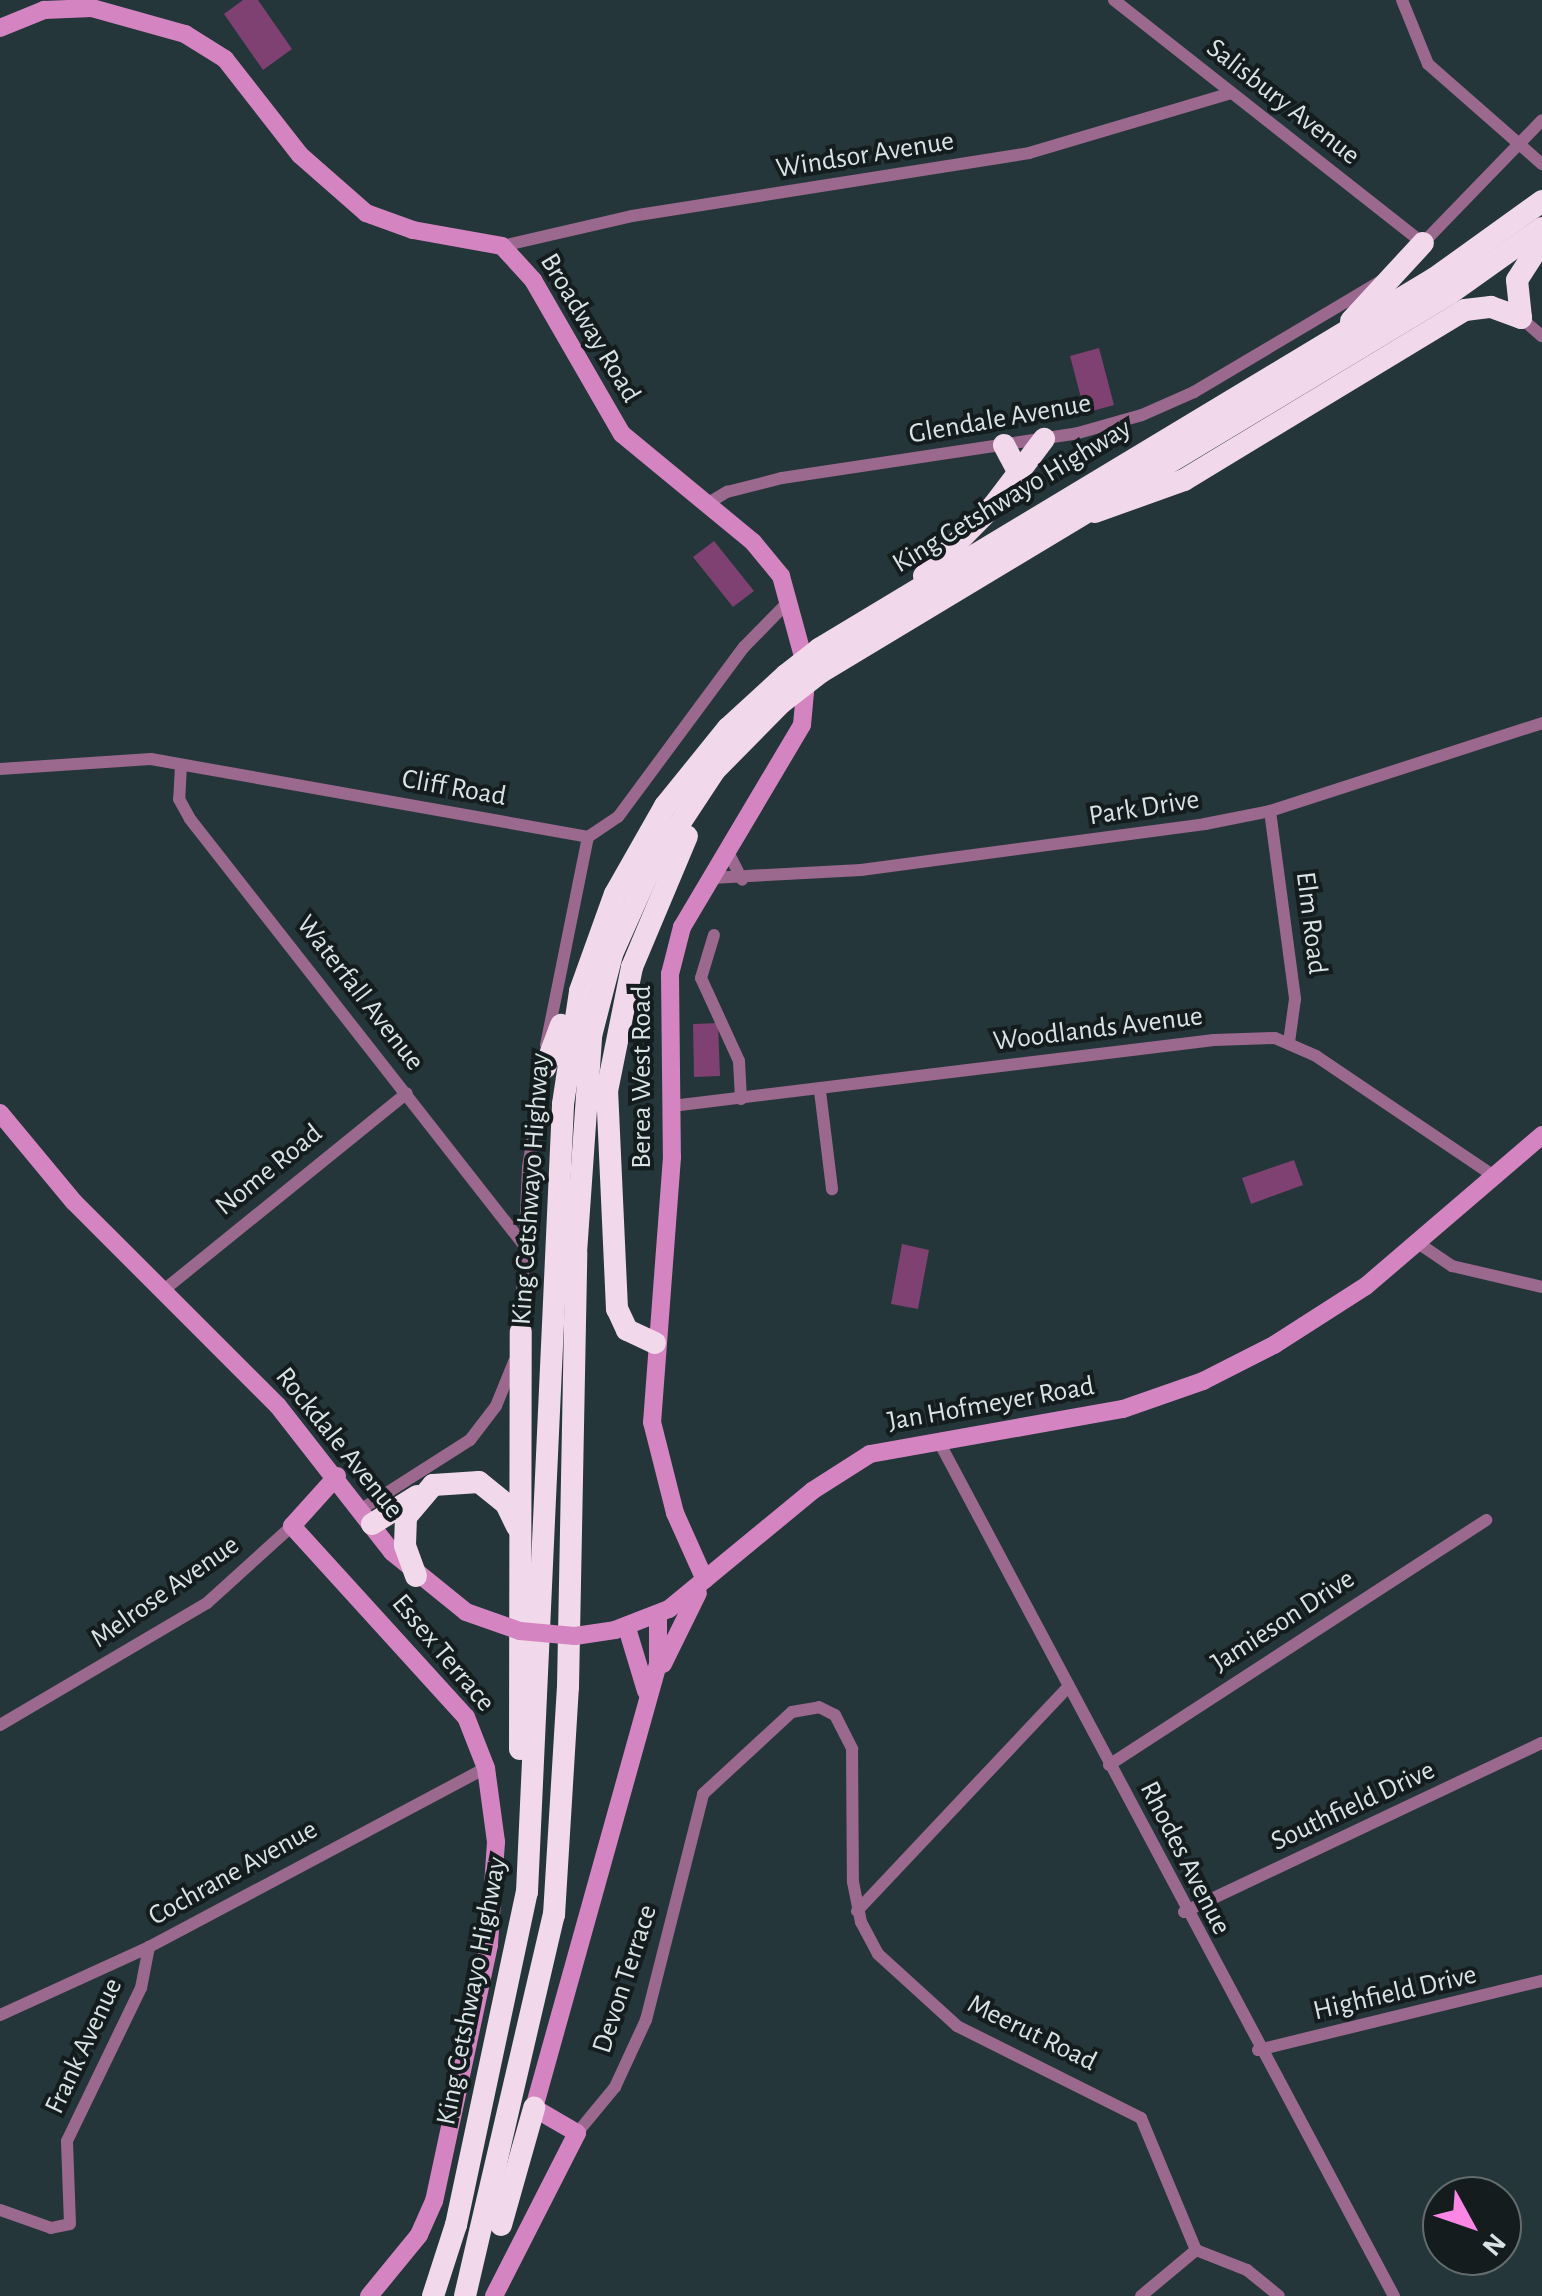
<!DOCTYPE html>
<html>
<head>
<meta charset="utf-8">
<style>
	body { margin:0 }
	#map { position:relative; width:1542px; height:2296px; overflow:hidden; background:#243639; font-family:"Alegreya Sans",sans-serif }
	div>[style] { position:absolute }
	.green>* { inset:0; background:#7e4171 }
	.street>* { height:12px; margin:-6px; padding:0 6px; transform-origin:6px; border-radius:6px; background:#9b688e }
	.secondary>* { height:18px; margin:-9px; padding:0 9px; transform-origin:9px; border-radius:9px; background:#d584c2 }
	.highway>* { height:22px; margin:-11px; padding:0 11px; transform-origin:11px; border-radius:11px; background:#f1d8ea }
	.secondary-bridge>* { height:18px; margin:-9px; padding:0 9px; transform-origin:9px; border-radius:9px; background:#d584c2 }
	.highway-bridge>* { height:22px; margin:-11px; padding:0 11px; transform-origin:11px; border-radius:11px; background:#f1d8ea }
	span { translate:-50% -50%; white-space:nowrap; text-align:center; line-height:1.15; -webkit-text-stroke:8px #141c1d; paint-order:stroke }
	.street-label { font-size:28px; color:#d9e3e5 }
	.north { position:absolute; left:1422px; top:2176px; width:100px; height:100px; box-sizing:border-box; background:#141c1d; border:2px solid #636c6d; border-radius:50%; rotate:130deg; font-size:28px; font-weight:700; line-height:40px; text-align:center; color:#d9e3e5 }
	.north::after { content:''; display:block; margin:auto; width:35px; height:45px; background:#fc86e3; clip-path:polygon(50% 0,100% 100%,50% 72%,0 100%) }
</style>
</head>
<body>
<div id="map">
	<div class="green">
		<div style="clip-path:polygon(243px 0,258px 0,292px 49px,263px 70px,224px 14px)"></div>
		<div style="clip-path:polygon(1099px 348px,1114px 405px,1085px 413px,1070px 356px)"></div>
		<div style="clip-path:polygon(714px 541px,754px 591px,733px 607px,693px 557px)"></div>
		<div style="clip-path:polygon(718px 1023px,720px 1076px,694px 1077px,693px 1024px)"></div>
		<div style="clip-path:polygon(1294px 1160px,1303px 1185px,1251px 1204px,1242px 1178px)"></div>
		<div style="clip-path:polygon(902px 1244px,929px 1250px,918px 1309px,891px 1304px)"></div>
	</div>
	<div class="street">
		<div style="left:1114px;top:0;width:393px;rotate:38.2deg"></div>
		<div style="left:1423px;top:243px;width:171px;rotate:-45.9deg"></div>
		<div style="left:1402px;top:0;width:69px;rotate:67.9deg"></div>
		<div style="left:1428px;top:64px;width:152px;rotate:41.3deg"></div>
		<div style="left:502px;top:246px;width:133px;rotate:-13deg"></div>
		<div style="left:632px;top:216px;width:402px;rotate:-9deg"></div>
		<div style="left:1029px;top:153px;width:211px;rotate:-16.5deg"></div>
		<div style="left:1521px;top:318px;width:28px;rotate:41deg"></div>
		<div style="left:705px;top:505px;width:26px;rotate:-31deg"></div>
		<div style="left:727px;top:492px;width:57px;rotate:-14.3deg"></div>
		<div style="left:782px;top:478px;width:299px;rotate:-8.6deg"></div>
		<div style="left:1078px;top:433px;width:66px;rotate:-15.7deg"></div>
		<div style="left:1142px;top:415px;width:57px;rotate:-23.9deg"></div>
		<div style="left:1194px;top:392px;width:221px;rotate:-30.7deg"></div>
		<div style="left:181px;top:765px;width:34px;rotate:93deg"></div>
		<div style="left:179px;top:799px;width:23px;rotate:61deg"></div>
		<div style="left:190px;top:819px;width:540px;rotate:51.92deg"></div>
		<div style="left:0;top:769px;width:151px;rotate:-3.8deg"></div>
		<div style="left:151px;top:759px;width:444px;rotate:10.1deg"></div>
		<div style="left:588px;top:837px;width:36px;rotate:-34deg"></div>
		<div style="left:618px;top:817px;width:212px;rotate:-53.5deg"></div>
		<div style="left:744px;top:647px;width:66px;rotate:-45.6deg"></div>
		<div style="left:1270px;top:811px;width:190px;rotate:82.4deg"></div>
		<div style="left:1295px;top:999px;width:43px;rotate:97.9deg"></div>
		<div style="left:728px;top:852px;width:31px;rotate:63deg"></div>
		<div style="left:711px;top:878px;width:150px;rotate:-3.1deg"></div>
		<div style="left:861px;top:870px;width:347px;rotate:-7.6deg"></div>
		<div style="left:1205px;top:824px;width:66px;rotate:-11.3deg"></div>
		<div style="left:1270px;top:811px;width:286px;rotate:-17.9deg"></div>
		<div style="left:714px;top:935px;width:45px;rotate:106.8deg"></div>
		<div style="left:701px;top:978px;width:91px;rotate:65.4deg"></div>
		<div style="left:739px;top:1061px;width:38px;rotate:87deg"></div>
		<div style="left:546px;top:1045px;width:212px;rotate:-78.6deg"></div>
		<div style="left:820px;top:1091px;width:99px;rotate:83deg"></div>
		<div style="left:672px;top:1106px;width:546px;rotate:-6.94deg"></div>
		<div style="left:1214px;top:1040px;width:61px;rotate:-1.9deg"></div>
		<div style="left:1275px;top:1038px;width:45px;rotate:23.7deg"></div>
		<div style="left:1316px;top:1056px;width:211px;rotate:34deg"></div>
		<div style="left:1415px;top:1241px;width:45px;rotate:34deg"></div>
		<div style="left:1452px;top:1266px;width:92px;rotate:13.1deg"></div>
		<div style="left:165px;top:1289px;width:311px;rotate:-39deg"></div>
		<div style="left:520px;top:1338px;width:171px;rotate:-87.3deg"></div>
		<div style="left:528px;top:1167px;width:103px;rotate:-80.5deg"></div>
		<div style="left:938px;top:1440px;width:970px;rotate:61.96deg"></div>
		<div style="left:360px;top:1510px;width:130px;rotate:-32.5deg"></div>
		<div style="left:470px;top:1440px;width:43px;rotate:-52.6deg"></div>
		<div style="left:496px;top:1406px;width:48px;rotate:-67.8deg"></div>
		<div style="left:0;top:1725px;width:240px;rotate:-30.5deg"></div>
		<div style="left:207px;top:1603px;width:115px;rotate:-42.2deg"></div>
		<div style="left:1109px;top:1765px;width:450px;rotate:-33deg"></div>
		<div style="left:857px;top:1911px;width:306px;rotate:-46.7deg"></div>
		<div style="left:1184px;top:1912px;width:396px;rotate:-25.3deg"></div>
		<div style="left:0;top:2015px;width:164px;rotate:-24.5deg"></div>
		<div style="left:149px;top:1947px;width:382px;rotate:-28deg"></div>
		<div style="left:1258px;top:2050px;width:292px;rotate:-13.7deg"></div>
		<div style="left:577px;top:2133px;width:60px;rotate:-50.4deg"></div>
		<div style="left:615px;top:2087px;width:74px;rotate:-65.2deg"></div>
		<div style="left:646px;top:2020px;width:233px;rotate:-75.8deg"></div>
		<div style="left:703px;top:1794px;width:121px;rotate:-42.7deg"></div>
		<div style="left:792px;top:1712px;width:27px;rotate:-10deg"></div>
		<div style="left:819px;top:1707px;width:18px;rotate:27deg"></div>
		<div style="left:835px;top:1715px;width:38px;rotate:63deg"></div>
		<div style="left:852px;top:1749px;width:133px;rotate:89.6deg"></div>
		<div style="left:853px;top:1882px;width:41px;rotate:78.7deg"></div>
		<div style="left:861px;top:1922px;width:36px;rotate:62deg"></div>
		<div style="left:878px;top:1954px;width:107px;rotate:42.3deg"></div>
		<div style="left:957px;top:2026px;width:206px;rotate:26.6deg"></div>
		<div style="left:1141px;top:2118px;width:143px;rotate:67.4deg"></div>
		<div style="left:0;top:2210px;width:54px;rotate:19.4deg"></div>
		<div style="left:51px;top:2228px;width:19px;rotate:-12deg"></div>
		<div style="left:70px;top:2224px;width:83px;rotate:-92.1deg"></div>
		<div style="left:67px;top:2141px;width:170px;rotate:-64.2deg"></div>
		<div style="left:141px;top:1988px;width:42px;rotate:-79deg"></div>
		<div style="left:1196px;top:2250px;width:55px;rotate:21.4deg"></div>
		<div style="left:1247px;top:2270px;width:41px;rotate:39.1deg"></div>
		<div style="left:1141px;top:2296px;width:72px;rotate:-39.9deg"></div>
	</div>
	<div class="secondary">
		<div style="left:0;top:28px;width:48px;rotate:-22.2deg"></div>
		<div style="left:44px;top:10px;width:48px;rotate:-2.4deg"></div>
		<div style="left:92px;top:8px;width:97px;rotate:15.6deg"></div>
		<div style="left:185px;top:34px;width:47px;rotate:32deg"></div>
		<div style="left:225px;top:59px;width:122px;rotate:52deg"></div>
		<div style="left:300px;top:155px;width:88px;rotate:41.3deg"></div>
		<div style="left:366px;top:213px;width:50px;rotate:19.9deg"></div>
		<div style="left:413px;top:230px;width:90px;rotate:10.2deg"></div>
		<div style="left:502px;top:246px;width:46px;rotate:47.6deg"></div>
		<div style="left:533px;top:280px;width:178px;rotate:60deg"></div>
		<div style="left:622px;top:434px;width:170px;rotate:39.5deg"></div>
		<div style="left:753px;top:542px;width:44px;rotate:50.5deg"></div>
		<div style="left:781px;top:576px;width:98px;rotate:74.7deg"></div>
		<div style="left:807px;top:671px;width:54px;rotate:95.3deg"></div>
		<div style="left:802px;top:725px;width:235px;rotate:120.7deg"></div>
		<div style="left:682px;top:927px;width:49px;rotate:104.3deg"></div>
		<div style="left:670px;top:974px;width:183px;rotate:89.4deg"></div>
		<div style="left:672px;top:1157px;width:266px;rotate:94.3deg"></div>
		<div style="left:652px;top:1422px;width:94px;rotate:75.8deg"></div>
		<div style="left:675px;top:1513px;width:73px;rotate:65.9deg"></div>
		<div style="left:0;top:1113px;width:116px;rotate:50.3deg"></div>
		<div style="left:74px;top:1202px;width:288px;rotate:45deg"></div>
		<div style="left:278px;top:1406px;width:185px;rotate:52deg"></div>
		<div style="left:392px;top:1552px;width:95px;rotate:39deg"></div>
		<div style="left:337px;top:1476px;width:67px;rotate:132deg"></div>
		<div style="left:292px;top:1526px;width:258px;rotate:47.7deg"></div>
		<div style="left:466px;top:1717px;width:55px;rotate:68.6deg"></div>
		<div style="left:486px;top:1768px;width:75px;rotate:82.3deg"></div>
		<div style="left:496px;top:1842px;width:103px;rotate:93.9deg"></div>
		<div style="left:489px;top:1945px;width:262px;rotate:102.1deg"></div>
		<div style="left:434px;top:2201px;width:37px;rotate:114deg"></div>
		<div style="left:419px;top:2235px;width:79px;rotate:129.3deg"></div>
		<div style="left:627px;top:1628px;width:66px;rotate:73.2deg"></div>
		<div style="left:615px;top:1630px;width:58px;rotate:-21.3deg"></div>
		<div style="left:669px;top:1609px;width:185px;rotate:-39.5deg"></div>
		<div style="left:812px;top:1491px;width:69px;rotate:-32.5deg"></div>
		<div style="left:870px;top:1454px;width:257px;rotate:-10.1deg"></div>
		<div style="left:1123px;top:1409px;width:85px;rotate:-19.3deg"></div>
		<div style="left:1203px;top:1381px;width:80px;rotate:-26.9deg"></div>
		<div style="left:1274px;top:1345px;width:109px;rotate:-32.7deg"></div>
		<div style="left:1366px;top:1286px;width:232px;rotate:-40.6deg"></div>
		<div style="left:663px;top:1664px;width:79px;rotate:-63.8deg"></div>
		<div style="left:494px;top:2296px;width:183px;rotate:-63deg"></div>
		<div style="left:577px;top:2133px;width:50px;rotate:-149.8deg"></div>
		<div style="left:534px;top:2108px;width:461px;rotate:-74.4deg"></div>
		<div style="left:658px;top:1664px;width:48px;rotate:-90deg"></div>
	</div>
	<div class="highway">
		<div style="left:1521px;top:318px;width:38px;rotate:-96deg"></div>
		<div style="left:1517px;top:280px;width:46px;rotate:-57.3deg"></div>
		<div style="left:1351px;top:321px;width:106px;rotate:-47.3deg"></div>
		<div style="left:1004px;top:445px;width:32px;rotate:62deg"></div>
		<div style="left:1095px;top:512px;width:95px;rotate:-19.8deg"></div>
		<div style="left:1184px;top:480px;width:328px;rotate:-31.2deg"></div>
		<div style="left:1465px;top:310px;width:26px;rotate:-7deg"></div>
		<div style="left:1491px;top:307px;width:32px;rotate:20deg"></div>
		<div style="left:924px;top:576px;width:100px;rotate:-45.4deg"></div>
		<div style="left:994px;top:505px;width:83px;rotate:-52.9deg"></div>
		<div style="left:819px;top:649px;width:719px;rotate:-31.06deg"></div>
		<div style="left:1435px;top:278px;width:132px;rotate:-35.7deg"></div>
		<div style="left:821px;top:672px;width:733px;rotate:-31.04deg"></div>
		<div style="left:1449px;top:294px;width:114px;rotate:-35.4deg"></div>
		<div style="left:545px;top:1068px;width:46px;rotate:-69.6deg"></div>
		<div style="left:655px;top:1343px;width:31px;rotate:-155deg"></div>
		<div style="left:627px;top:1330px;width:23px;rotate:-115deg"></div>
		<div style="left:617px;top:1309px;width:218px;rotate:-92.6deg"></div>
		<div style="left:607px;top:1091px;width:126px;rotate:-78.6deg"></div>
		<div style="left:632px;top:967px;width:142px;rotate:-67.2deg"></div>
		<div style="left:372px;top:1524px;width:53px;rotate:-31.9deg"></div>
		<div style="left:416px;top:1576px;width:33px;rotate:-110deg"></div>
		<div style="left:405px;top:1545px;width:28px;rotate:-88deg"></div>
		<div style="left:406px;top:1517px;width:42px;rotate:-49.8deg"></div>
		<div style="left:433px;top:1485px;width:46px;rotate:-3.7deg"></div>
		<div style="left:479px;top:1482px;width:35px;rotate:39deg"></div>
		<div style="left:506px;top:1504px;width:25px;rotate:64deg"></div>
		<div style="left:520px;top:1749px;width:417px;rotate:-89.9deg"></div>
		<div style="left:501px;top:2225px;width:122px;rotate:-74.2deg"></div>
		<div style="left:433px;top:2296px;width:75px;rotate:-72.1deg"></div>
		<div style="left:456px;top:2225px;width:340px;rotate:-78deg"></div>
		<div style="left:527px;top:1892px;width:789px;rotate:-87.38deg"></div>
		<div style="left:563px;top:1104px;width:114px;rotate:-81.4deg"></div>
		<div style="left:580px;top:991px;width:103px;rotate:-70.2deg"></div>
		<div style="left:615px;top:894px;width:101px;rotate:-60.4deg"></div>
		<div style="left:665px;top:806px;width:100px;rotate:-51.1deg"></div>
		<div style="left:728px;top:728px;width:79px;rotate:-42.4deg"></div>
		<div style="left:465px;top:2296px;width:391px;rotate:-76.9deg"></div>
		<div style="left:554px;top:1915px;width:228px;rotate:-86.5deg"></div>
		<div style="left:568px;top:1687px;width:434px;rotate:-88.9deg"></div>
		<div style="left:576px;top:1253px;width:218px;rotate:-86deg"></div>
		<div style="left:591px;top:1036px;width:85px;rotate:-75.6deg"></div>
		<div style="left:612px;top:954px;width:95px;rotate:-65.9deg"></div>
		<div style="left:651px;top:867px;width:116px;rotate:-56.6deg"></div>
		<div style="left:715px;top:770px;width:94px;rotate:-45.4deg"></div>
	</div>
	<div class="secondary-bridge">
		<div style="left:466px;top:1612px;width:57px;rotate:19.4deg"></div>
		<div style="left:520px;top:1631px;width:55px;rotate:5.2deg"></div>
		<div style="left:575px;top:1636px;width:40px;rotate:-8.5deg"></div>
	</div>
	<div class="highway-bridge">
		<div style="left:786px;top:675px;width:42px;rotate:-38.2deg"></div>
		<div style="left:781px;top:703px;width:51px;rotate:-37.8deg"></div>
	</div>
	<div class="street-label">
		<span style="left:1283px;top:102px;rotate:38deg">Salisbury Avenue</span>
		<span style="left:865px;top:155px;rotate:-9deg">Windsor Avenue</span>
		<span style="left:590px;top:328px;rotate:59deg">Broadway Road</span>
		<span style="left:1000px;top:419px;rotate:-10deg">Glendale Avenue</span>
		<span style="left:1012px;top:496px;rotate:-31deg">King Cetshwayo Highway</span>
		<span style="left:454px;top:788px;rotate:10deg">Cliff Road</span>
		<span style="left:1144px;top:808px;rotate:-9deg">Park Drive</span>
		<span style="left:1311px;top:923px;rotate:83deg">Elm Road</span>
		<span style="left:360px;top:993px;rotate:52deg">Waterfall Avenue</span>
		<span style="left:1098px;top:1029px;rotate:-7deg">Woodlands Avenue</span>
		<span style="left:642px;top:1077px;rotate:-90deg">Berea West Road</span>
		<span style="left:269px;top:1170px;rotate:-39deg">Nome Road</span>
		<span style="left:531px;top:1189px;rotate:-86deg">King Cetshwayo Highway</span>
		<span style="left:991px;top:1404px;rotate:-10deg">Jan Hofmeyer Road</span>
		<span style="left:339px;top:1443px;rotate:51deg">Rockdale Avenue</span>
		<span style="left:165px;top:1592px;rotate:-35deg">Melrose Avenue</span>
		<span style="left:1283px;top:1621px;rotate:-33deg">Jamieson Drive</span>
		<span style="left:443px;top:1653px;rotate:50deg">Essex Terrace</span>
		<span style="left:1353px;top:1806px;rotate:-25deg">Southfield Drive</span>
		<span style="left:1185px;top:1858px;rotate:63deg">Rhodes Avenue</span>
		<span style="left:233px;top:1873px;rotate:-29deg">Cochrane Avenue</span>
		<span style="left:625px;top:1979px;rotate:-72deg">Devon Terrace</span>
		<span style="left:472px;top:1991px;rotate:-79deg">King Cetshwayo Highway</span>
		<span style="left:1395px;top:1993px;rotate:-13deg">Highfield Drive</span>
		<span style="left:1032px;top:2033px;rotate:26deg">Meerut Road</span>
		<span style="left:84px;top:2046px;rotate:-65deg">Frank Avenue</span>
	</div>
	<div class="north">N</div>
</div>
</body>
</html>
